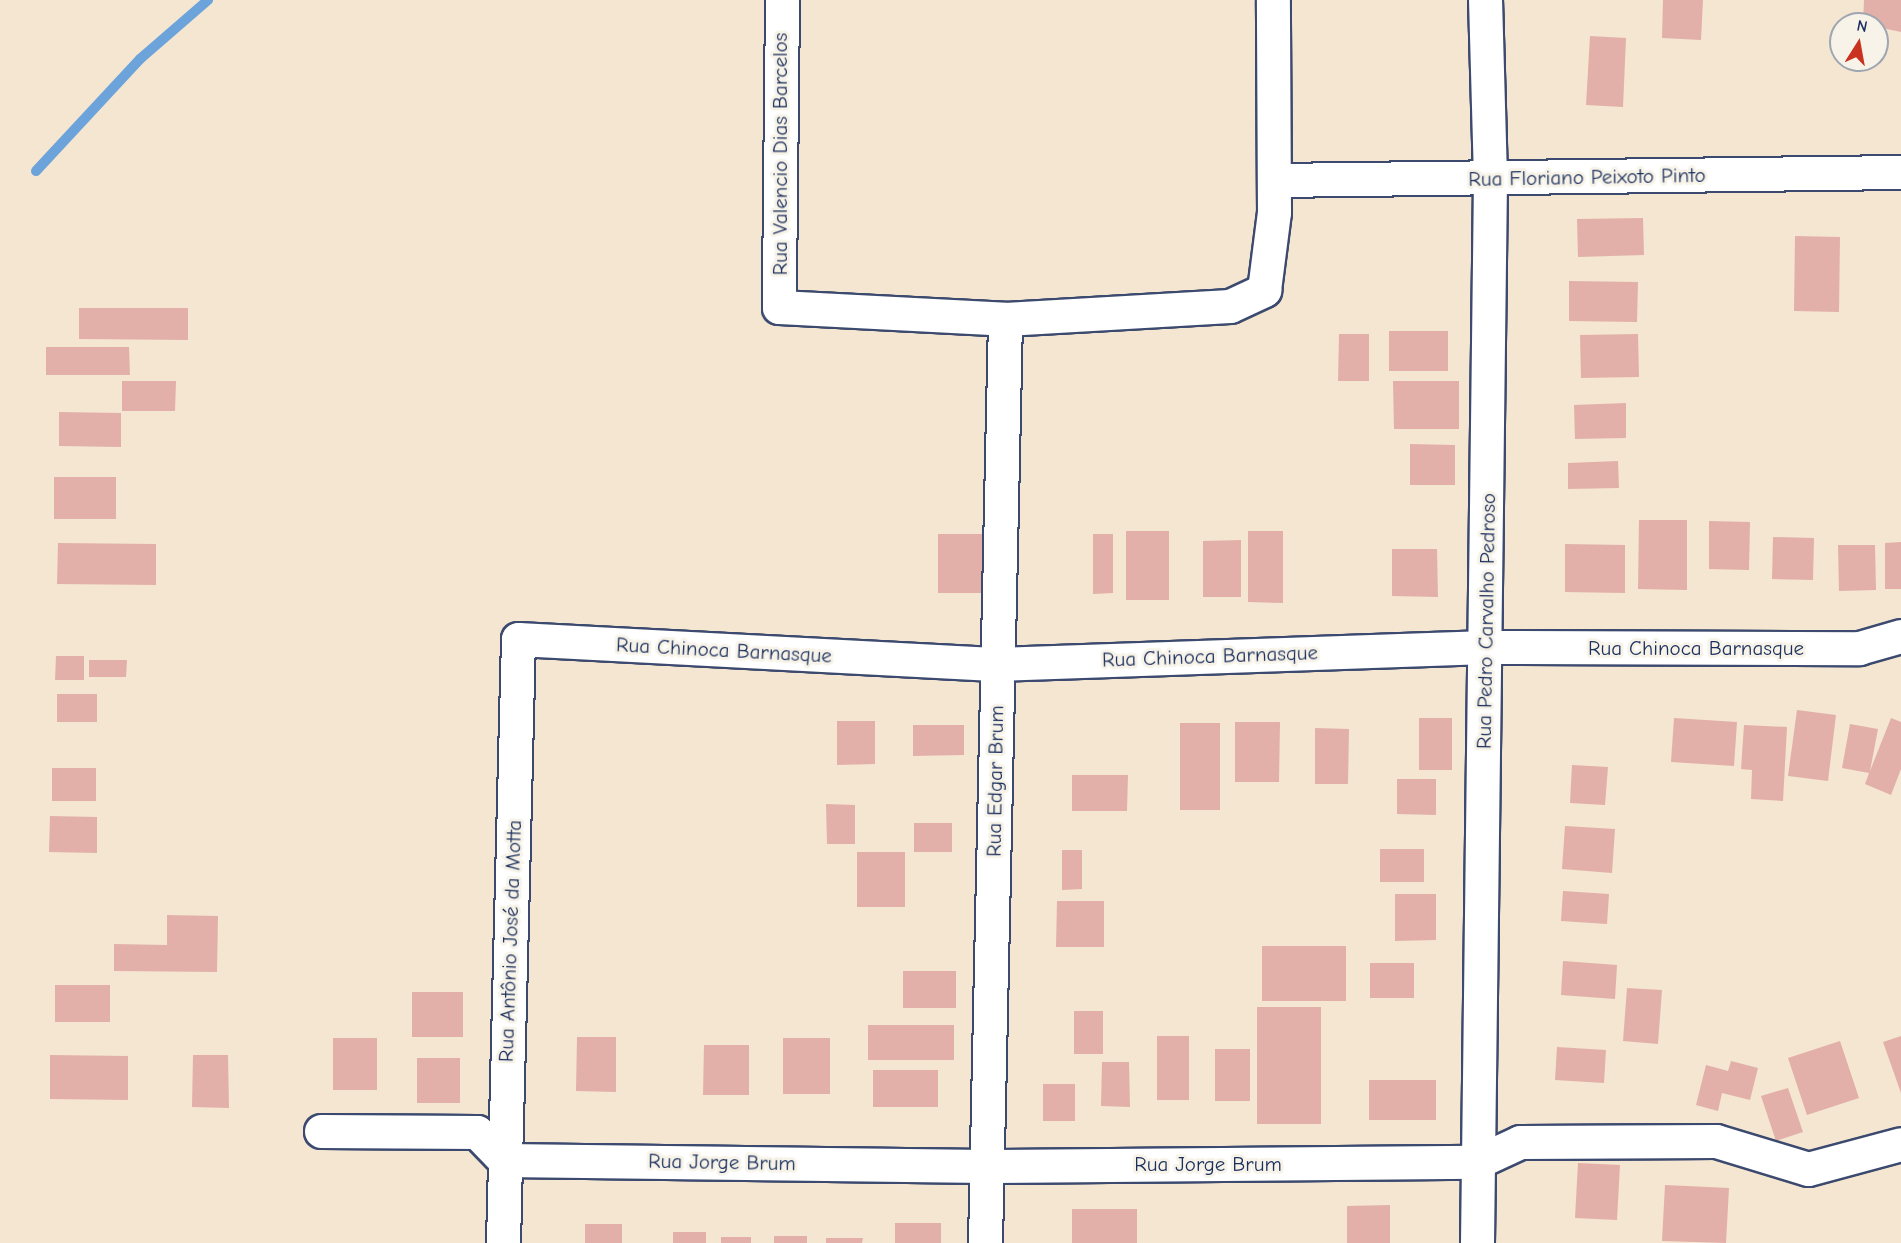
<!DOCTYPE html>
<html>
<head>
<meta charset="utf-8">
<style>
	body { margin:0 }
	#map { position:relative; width:1901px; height:1243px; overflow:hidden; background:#f4e6d0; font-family:"Comic Neue",sans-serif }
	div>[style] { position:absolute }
	.stream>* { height:10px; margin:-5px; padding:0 5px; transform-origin:5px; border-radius:5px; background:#6ca3da }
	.building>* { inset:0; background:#e2b0a8 }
	.roads { filter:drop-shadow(2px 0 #3c4a6f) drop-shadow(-2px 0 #3c4a6f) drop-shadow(0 2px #3c4a6f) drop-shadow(0 -2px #3c4a6f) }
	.minor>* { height:33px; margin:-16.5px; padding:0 16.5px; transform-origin:16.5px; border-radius:16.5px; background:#fff }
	span { translate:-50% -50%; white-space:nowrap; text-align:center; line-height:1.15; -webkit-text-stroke:6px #f7f3e8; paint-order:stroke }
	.street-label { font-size:21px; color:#1b2f5e }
	.north { position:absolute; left:1829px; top:12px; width:60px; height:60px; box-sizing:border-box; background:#f7f3e8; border:2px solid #9fa5b1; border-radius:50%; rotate:11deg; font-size:16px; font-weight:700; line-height:24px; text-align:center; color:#1b2f5e }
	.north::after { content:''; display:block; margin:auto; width:21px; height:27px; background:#c8321e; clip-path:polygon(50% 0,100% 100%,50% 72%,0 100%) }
</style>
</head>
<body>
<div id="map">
	<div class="stream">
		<div style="left:36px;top:171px;width:153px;rotate:-47.1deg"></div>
		<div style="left:140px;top:59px;width:90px;rotate:-40.9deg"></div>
	</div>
	<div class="building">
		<div style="clip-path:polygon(1663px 0,1703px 0,1701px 40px,1662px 38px)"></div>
		<div style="clip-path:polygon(1864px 0,1901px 0,1901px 32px,1863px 24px)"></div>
		<div style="clip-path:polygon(1590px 36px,1626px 38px,1623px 107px,1586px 105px)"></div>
		<div style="clip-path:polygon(1643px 218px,1644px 255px,1578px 257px,1577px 219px)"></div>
		<div style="clip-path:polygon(1795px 236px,1840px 237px,1839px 312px,1794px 311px)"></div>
		<div style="clip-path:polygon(1569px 281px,1638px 282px,1637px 322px,1569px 321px)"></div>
		<div style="clip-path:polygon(79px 308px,188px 308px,188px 340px,79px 339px)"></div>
		<div style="clip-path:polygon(1389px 331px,1448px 331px,1448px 371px,1389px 371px)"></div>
		<div style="clip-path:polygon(1339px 334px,1369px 334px,1369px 381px,1338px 381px)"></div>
		<div style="clip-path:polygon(1638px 334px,1639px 377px,1581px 378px,1580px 335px)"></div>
		<div style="clip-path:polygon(46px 347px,129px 347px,130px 375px,46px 375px)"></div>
		<div style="clip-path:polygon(122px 381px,176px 381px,175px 411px,122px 411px)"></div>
		<div style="clip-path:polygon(1393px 381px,1459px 381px,1459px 429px,1394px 429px)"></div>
		<div style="clip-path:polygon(1626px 403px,1626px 438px,1575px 439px,1574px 405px)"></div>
		<div style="clip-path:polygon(59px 412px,121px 413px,121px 447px,59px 446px)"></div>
		<div style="clip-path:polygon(1410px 444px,1455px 445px,1455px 485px,1410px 485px)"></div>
		<div style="clip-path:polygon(1618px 461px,1619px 488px,1568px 489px,1568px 463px)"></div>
		<div style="clip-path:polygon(54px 477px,116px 477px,116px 519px,54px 519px)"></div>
		<div style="clip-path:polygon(1639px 520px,1687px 520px,1687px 590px,1638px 589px)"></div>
		<div style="clip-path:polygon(1709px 521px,1750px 522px,1749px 570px,1709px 569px)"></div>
		<div style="clip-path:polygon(1126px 531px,1169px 531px,1169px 600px,1126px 600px)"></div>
		<div style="clip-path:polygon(1248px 531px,1283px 531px,1283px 603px,1248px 602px)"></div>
		<div style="clip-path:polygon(938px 534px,982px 534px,982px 593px,938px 593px)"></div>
		<div style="clip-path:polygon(1093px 534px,1113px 534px,1113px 593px,1093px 594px)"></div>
		<div style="clip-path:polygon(1773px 537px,1814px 538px,1813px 580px,1772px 579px)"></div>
		<div style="clip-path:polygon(1241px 540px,1241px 597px,1203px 597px,1203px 541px)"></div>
		<div style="clip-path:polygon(1901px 542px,1901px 589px,1885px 589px,1885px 543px)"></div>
		<div style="clip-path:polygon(58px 543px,156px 544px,156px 585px,57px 584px)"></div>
		<div style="clip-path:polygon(1565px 544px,1625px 545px,1625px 593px,1565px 592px)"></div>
		<div style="clip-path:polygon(1838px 545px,1875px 545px,1876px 590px,1839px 591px)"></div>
		<div style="clip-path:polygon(1392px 549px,1437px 549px,1438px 597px,1392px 596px)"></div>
		<div style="clip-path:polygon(56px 656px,84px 656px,84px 680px,55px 680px)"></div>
		<div style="clip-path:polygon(89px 660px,127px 660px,126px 677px,89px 677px)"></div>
		<div style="clip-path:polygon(57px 694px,97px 694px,97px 722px,57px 722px)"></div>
		<div style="clip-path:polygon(1797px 710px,1836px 715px,1828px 781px,1788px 776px)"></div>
		<div style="clip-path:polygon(1419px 718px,1452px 718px,1452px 770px,1419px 770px)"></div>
		<div style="clip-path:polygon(1674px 718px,1737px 722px,1734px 766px,1671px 762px)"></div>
		<div style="clip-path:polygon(1891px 718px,1901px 722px,1901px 769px,1891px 795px,1865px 784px,1869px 773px,1842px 768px,1850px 724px,1878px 729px,1870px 771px)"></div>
		<div style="clip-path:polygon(837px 721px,875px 721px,875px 764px,837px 765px)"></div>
		<div style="clip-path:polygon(1235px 722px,1280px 722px,1279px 782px,1235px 782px)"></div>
		<div style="clip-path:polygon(1180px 723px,1220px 723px,1220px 810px,1180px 810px)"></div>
		<div style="clip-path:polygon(913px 725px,964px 725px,964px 755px,913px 756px)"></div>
		<div style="clip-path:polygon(1744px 725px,1787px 727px,1783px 801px,1751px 799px,1752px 770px,1741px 769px)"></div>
		<div style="clip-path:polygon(1315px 728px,1349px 729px,1348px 784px,1315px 784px)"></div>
		<div style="clip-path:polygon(1572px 765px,1608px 767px,1605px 805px,1570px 803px)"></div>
		<div style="clip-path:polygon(52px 768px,96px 768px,96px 801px,52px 801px)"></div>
		<div style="clip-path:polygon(1072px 775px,1128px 775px,1127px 811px,1072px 811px)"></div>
		<div style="clip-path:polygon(1397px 779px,1436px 779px,1436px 815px,1397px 814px)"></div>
		<div style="clip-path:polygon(826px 804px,855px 805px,855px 844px,827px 844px)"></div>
		<div style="clip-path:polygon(50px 816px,97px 817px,97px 853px,49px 852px)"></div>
		<div style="clip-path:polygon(914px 823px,952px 823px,952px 852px,914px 852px)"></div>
		<div style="clip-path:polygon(1565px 826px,1615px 829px,1612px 873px,1562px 869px)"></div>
		<div style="clip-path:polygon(1380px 849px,1424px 849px,1424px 882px,1380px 882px)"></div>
		<div style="clip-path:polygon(1062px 850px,1082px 850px,1082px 889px,1062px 890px)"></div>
		<div style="clip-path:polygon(857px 852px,905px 852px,905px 907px,857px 907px)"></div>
		<div style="clip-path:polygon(1563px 891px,1609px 894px,1607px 924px,1561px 921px)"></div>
		<div style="clip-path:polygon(1395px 894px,1436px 894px,1436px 940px,1395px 941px)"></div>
		<div style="clip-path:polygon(1057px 901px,1104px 901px,1104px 947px,1056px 947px)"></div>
		<div style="clip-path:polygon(167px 915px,218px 916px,217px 972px,114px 971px,114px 944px,167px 945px)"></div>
		<div style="clip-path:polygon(1262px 946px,1346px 946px,1346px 1001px,1262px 1001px)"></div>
		<div style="clip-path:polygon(1563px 961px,1617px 965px,1615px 999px,1561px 995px)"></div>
		<div style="clip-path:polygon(1370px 963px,1414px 963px,1414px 998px,1370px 998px)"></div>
		<div style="clip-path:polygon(903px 971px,956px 971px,956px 1008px,903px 1008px)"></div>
		<div style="clip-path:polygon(55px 985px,110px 985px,110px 1022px,55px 1022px)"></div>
		<div style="clip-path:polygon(1627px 988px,1662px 990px,1658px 1044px,1623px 1041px)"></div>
		<div style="clip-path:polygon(412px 992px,463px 992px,463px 1037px,412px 1037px)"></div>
		<div style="clip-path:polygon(1257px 1007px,1321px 1007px,1321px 1124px,1257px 1124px)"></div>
		<div style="clip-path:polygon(1074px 1011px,1103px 1011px,1103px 1054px,1074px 1054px)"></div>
		<div style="clip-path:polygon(868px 1025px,954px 1025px,954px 1060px,868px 1060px)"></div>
		<div style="clip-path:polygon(1157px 1036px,1189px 1036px,1189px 1100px,1157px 1100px)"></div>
		<div style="clip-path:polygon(1901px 1036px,1901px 1093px,1883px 1042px)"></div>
		<div style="clip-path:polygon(577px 1037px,616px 1037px,616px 1092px,576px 1091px)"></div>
		<div style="clip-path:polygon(333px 1038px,377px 1038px,377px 1090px,333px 1090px)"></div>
		<div style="clip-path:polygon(783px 1038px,830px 1038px,830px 1094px,783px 1094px)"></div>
		<div style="clip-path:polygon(1840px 1041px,1859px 1098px,1807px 1115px,1788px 1058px)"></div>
		<div style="clip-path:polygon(704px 1045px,749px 1045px,749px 1095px,703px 1095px)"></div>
		<div style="clip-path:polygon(1557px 1047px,1606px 1050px,1604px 1083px,1555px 1080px)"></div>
		<div style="clip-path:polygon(1215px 1049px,1250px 1049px,1250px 1101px,1215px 1101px)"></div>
		<div style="clip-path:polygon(50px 1055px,128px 1056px,128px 1100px,50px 1099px)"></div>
		<div style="clip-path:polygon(193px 1055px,228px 1055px,229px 1108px,192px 1107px)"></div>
		<div style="clip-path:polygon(417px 1058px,460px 1058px,460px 1103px,417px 1103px)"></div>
		<div style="clip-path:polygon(1731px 1061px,1758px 1068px,1750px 1100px,1722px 1093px,1718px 1111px,1696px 1105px,1706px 1065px,1728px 1071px)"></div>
		<div style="clip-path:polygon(1102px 1062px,1129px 1062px,1130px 1107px,1101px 1106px)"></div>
		<div style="clip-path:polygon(873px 1070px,938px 1070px,938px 1107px,873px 1107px)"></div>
		<div style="clip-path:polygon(1369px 1080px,1436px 1080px,1436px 1120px,1369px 1120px)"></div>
		<div style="clip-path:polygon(1043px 1084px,1075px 1084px,1075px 1121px,1043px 1121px)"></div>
		<div style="clip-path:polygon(1788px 1088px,1803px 1132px,1776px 1141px,1761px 1096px)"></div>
		<div style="clip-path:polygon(1578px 1163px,1620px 1165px,1617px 1220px,1575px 1218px)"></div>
		<div style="clip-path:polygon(1665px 1185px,1729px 1188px,1726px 1243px,1662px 1241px)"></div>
		<div style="clip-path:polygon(1390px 1205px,1390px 1243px,1347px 1243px,1347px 1206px)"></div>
		<div style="clip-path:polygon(1072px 1209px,1137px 1209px,1137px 1243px,1072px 1243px)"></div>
		<div style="clip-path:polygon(895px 1223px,941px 1223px,941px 1243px,895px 1243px)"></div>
		<div style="clip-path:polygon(585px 1224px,622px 1224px,622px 1243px,585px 1243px)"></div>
		<div style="clip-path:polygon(673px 1232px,706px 1232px,706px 1243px,673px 1243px)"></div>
		<div style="clip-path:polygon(774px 1236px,807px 1236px,807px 1243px,774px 1243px)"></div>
		<div style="clip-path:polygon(721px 1237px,751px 1237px,751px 1243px,721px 1243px)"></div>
		<div style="clip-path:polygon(826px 1238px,863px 1238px,862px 1243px,826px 1243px)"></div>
	</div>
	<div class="roads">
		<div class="minor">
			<div style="left:782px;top:0;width:307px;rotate:90.6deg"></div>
			<div style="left:779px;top:307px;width:226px;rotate:3deg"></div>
			<div style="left:1005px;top:319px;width:225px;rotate:-3.3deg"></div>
			<div style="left:1230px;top:306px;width:38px;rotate:-25deg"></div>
			<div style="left:1264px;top:290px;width:79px;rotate:-82.7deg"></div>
			<div style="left:1274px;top:212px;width:212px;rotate:-90.3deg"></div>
			<div style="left:1274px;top:180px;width:627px;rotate:-0.73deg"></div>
			<div style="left:321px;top:1131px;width:156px;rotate:0.4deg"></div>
			<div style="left:477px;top:1132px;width:39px;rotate:46deg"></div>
			<div style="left:504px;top:1160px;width:482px;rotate:0.7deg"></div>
			<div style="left:986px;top:1166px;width:491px;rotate:-0.5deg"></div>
			<div style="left:1477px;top:1162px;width:47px;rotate:-24.9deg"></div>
			<div style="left:1520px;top:1142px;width:196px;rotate:-0.3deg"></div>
			<div style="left:1716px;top:1141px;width:96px;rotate:16.9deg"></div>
			<div style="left:1808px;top:1169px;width:96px;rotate:-15deg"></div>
			<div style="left:503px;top:1243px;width:604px;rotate:-88.58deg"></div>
			<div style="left:518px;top:639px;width:481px;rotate:3deg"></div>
			<div style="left:998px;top:664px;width:489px;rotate:-2deg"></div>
			<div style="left:1487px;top:647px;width:372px;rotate:0.2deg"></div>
			<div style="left:1859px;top:648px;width:44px;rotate:-15.9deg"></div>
			<div style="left:985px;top:1243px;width:924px;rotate:-88.76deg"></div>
			<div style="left:1477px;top:1243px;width:1065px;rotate:-89.3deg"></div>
			<div style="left:1490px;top:178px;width:178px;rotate:-91.6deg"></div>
		</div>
	</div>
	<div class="street-label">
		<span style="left:780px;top:154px;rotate:-90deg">Rua Valencio Dias Barcelos</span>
		<span style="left:1587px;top:177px;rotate:-1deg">Rua Floriano Peixoto Pinto</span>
		<span style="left:1486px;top:621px;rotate:-89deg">Rua Pedro Carvalho Pedroso</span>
		<span style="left:1696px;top:648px">Rua Chinoca Barnasque</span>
		<span style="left:724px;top:650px;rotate:3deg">Rua Chinoca Barnasque</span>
		<span style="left:1210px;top:656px;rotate:-2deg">Rua Chinoca Barnasque</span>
		<span style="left:995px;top:781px;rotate:-89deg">Rua Edgar Brum</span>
		<span style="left:510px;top:941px;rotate:-88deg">Rua Antônio José da Motta</span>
		<span style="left:722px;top:1162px;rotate:1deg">Rua Jorge Brum</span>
		<span style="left:1208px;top:1164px">Rua Jorge Brum</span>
	</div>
	<div class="north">N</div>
</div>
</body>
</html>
